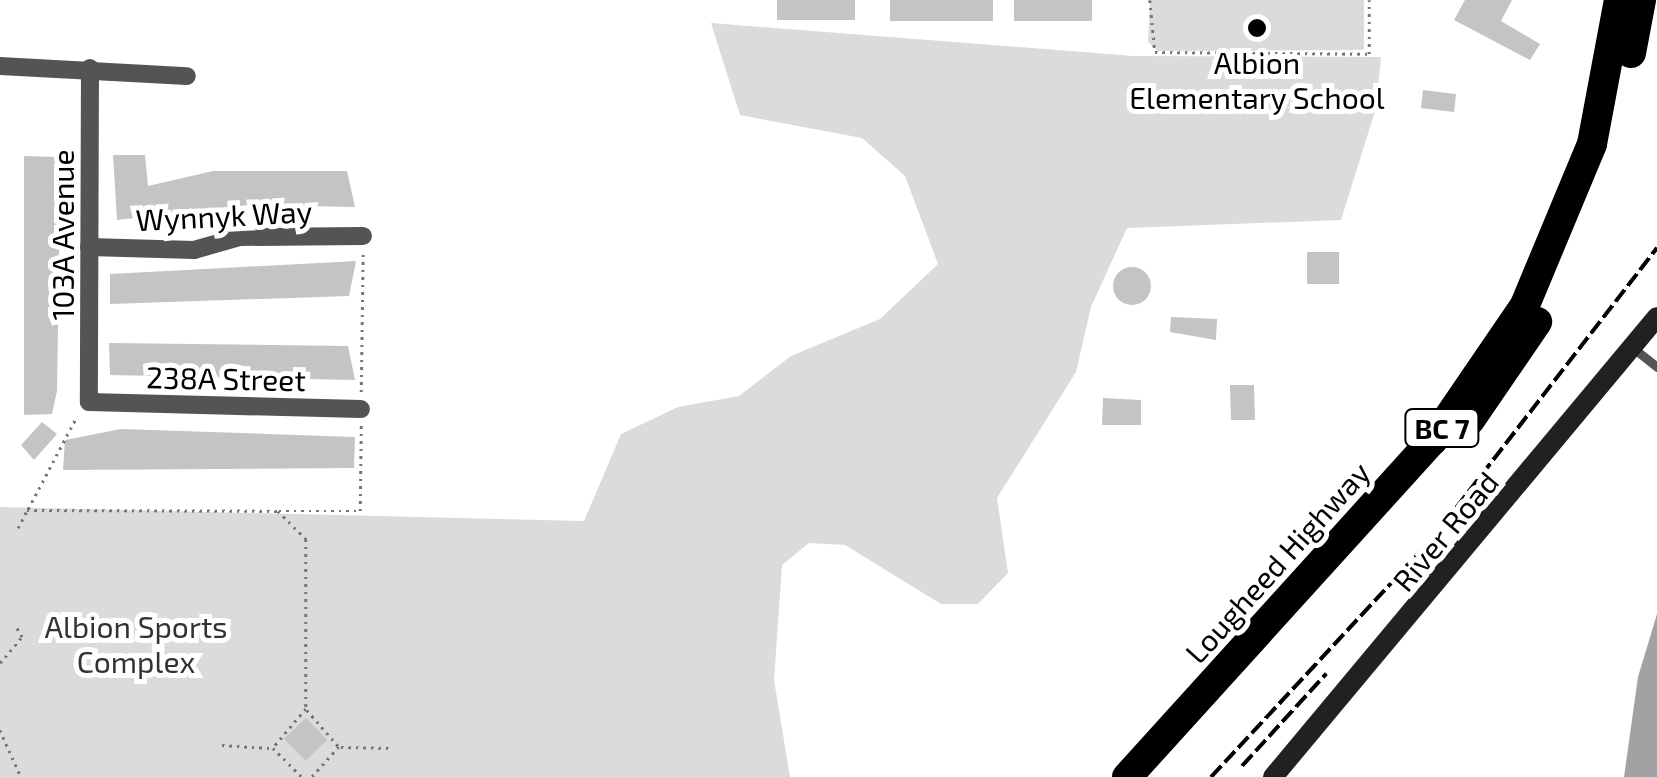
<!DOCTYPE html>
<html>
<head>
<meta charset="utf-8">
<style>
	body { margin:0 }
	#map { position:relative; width:1657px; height:777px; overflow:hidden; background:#fff; font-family:"Exo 2",sans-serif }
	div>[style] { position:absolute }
	.green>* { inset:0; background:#dbdbdb }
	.water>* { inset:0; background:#a2a2a2 }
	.building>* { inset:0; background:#c4c4c4 }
	.round { border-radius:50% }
	.path>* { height:2.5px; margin-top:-1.25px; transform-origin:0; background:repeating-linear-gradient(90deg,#767676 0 2.5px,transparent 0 7.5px) }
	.lane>* { height:9px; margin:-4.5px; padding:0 4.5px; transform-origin:4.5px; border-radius:4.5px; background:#545454 }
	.street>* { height:18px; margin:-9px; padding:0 9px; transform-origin:9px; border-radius:9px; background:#545454 }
	.secondary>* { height:20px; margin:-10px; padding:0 10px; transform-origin:10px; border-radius:10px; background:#212121 }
	.highway>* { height:30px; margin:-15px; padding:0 15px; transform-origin:15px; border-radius:15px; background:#000 }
	.rail>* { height:4px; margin-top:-2px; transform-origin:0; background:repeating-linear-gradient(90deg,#000 0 15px,transparent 0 20px) }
	.dots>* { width:28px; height:28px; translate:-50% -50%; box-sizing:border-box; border:5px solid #fff; border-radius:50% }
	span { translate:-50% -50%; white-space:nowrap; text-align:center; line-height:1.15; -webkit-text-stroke:10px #fff; paint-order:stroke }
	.shield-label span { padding:2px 8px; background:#fff; border:2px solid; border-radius:8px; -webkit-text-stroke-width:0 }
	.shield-label { font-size:28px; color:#000; font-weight:700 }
	.poi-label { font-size:30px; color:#000 }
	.street-label { font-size:30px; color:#000 }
	.park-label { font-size:30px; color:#323232 }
</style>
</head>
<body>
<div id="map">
	<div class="green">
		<div style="clip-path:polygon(1150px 0,1364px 0,1364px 50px,1158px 51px,1148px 42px)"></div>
		<div style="clip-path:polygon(711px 23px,1133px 56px,1381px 57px,1376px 108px,1341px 220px,1127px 228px,1091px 307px,1076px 372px,997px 498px,1008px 573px,978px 604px,941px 604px,845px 545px,809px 543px,782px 565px,774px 680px,790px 777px,0 777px,0 507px,584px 521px,621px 434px,678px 407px,739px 396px,791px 356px,880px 319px,938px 264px,905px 176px,862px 138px,740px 115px)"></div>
	</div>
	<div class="water">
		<div style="clip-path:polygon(1657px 614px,1657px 777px,1624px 777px,1638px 677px)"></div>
	</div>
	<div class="building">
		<div style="clip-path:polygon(777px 0,855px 0,855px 20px,777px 20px)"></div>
		<div style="clip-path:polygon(890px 0,993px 0,993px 21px,890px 21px)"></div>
		<div style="clip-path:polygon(1014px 0,1092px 0,1092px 21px,1014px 21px)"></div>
		<div style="clip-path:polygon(1465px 0,1512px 0,1501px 21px,1540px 44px,1530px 60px,1454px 20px)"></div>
		<div style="clip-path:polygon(1423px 90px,1456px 94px,1454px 112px,1421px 108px)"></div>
		<div style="clip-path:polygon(113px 155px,145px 155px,148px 186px,213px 171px,347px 171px,355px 207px,248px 205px,117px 220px)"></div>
		<div style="clip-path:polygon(24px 156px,59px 157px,60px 192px,57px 391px,52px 414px,24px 415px)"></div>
		<div style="clip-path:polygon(1307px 252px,1339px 252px,1339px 284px,1307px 284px)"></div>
		<div style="clip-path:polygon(356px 261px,349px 296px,110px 304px,110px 274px)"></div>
		<div class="round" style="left:1113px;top:267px;width:38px;height:38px"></div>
		<div style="clip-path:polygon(1171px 317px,1217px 319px,1216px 340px,1170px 332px)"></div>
		<div style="clip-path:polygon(109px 343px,348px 346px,355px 380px,110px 375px)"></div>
		<div style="clip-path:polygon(1230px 385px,1254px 385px,1255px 420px,1231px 420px)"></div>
		<div style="clip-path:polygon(1103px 398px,1141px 400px,1141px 425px,1102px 425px)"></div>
		<div style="clip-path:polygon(42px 422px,57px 434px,34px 460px,21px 445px)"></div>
		<div style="clip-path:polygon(121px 429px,355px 437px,354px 468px,63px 470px,65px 440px)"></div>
		<div style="clip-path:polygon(306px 718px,327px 740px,306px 761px,284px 739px)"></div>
	</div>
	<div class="path">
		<div style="left:1150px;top:0;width:52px;rotate:84.5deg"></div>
		<div style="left:1155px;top:52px;width:214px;rotate:0.5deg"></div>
		<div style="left:1369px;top:54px;width:54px;rotate:-90deg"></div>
		<div style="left:361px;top:392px;width:142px;rotate:-89.2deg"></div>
		<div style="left:28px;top:509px;width:105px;rotate:-62.2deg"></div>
		<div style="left:279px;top:511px;width:81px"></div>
		<div style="left:360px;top:511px;width:86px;rotate:-89.3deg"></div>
		<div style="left:18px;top:528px;width:20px;rotate:-63deg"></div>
		<div style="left:27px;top:510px;width:251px;rotate:0.2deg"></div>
		<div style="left:278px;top:511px;width:40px;rotate:45deg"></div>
		<div style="left:306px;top:539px;width:170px;rotate:90deg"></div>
		<div style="left:306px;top:709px;width:51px;rotate:130.2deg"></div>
		<div style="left:273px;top:748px;width:41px;rotate:45deg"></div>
		<div style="left:0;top:663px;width:34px;rotate:-50deg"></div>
		<div style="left:22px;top:637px;width:13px;rotate:-122deg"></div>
		<div style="left:307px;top:710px;width:49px;rotate:49.1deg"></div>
		<div style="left:339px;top:747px;width:40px;rotate:132deg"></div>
		<div style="left:0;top:730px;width:51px;rotate:65.9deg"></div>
		<div style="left:222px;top:745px;width:48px;rotate:3.6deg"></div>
		<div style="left:341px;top:747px;width:52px;rotate:1.1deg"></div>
	</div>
	<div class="lane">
		<div style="left:1633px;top:348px;width:31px;rotate:38deg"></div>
	</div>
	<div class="street">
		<div style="left:0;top:66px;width:187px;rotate:3.1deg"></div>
		<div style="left:90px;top:68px;width:334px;rotate:90.2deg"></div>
		<div style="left:89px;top:402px;width:272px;rotate:1.5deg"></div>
		<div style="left:89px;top:247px;width:105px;rotate:1.6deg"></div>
		<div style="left:194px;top:250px;width:48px;rotate:-15.8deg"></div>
		<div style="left:240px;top:237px;width:123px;rotate:-0.5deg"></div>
	</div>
	<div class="secondary">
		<div style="left:1273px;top:777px;width:599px;rotate:-50.15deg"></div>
	</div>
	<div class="highway">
		<div style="left:1631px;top:53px;width:54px;rotate:-79.3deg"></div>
		<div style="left:1470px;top:420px;width:119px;rotate:-55.6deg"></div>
		<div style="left:1127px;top:777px;width:455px;rotate:-47.8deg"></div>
		<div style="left:1433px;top:440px;width:163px;rotate:-55.7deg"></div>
		<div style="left:1525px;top:305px;width:174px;rotate:-67.4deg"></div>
		<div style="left:1592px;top:144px;width:147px;rotate:-79.4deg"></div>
	</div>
	<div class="rail">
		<div style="left:1242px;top:766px;width:125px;rotate:-47.6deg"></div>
		<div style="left:1211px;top:777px;width:325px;rotate:-47.1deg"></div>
		<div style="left:1432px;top:539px;width:368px;rotate:-52.3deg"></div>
	</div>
	<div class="dots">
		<div style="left:1257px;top:28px;background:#000"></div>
	</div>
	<div class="shield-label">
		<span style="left:1442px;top:428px">BC 7</span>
	</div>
	<div class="poi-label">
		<span style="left:1257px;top:79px">Albion<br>Elementary School</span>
	</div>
	<div class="street-label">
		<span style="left:224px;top:215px;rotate:-3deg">Wynnyk Way</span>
		<span style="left:62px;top:235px;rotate:-90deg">103A Avenue</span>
		<span style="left:226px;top:378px;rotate:1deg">238A Street</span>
		<span style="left:1445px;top:531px;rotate:-50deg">River Road</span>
		<span style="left:1277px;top:562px;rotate:-48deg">Lougheed Highway</span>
	</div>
	<div class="park-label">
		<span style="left:136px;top:643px">Albion Sports<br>Complex</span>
	</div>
</div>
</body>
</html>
